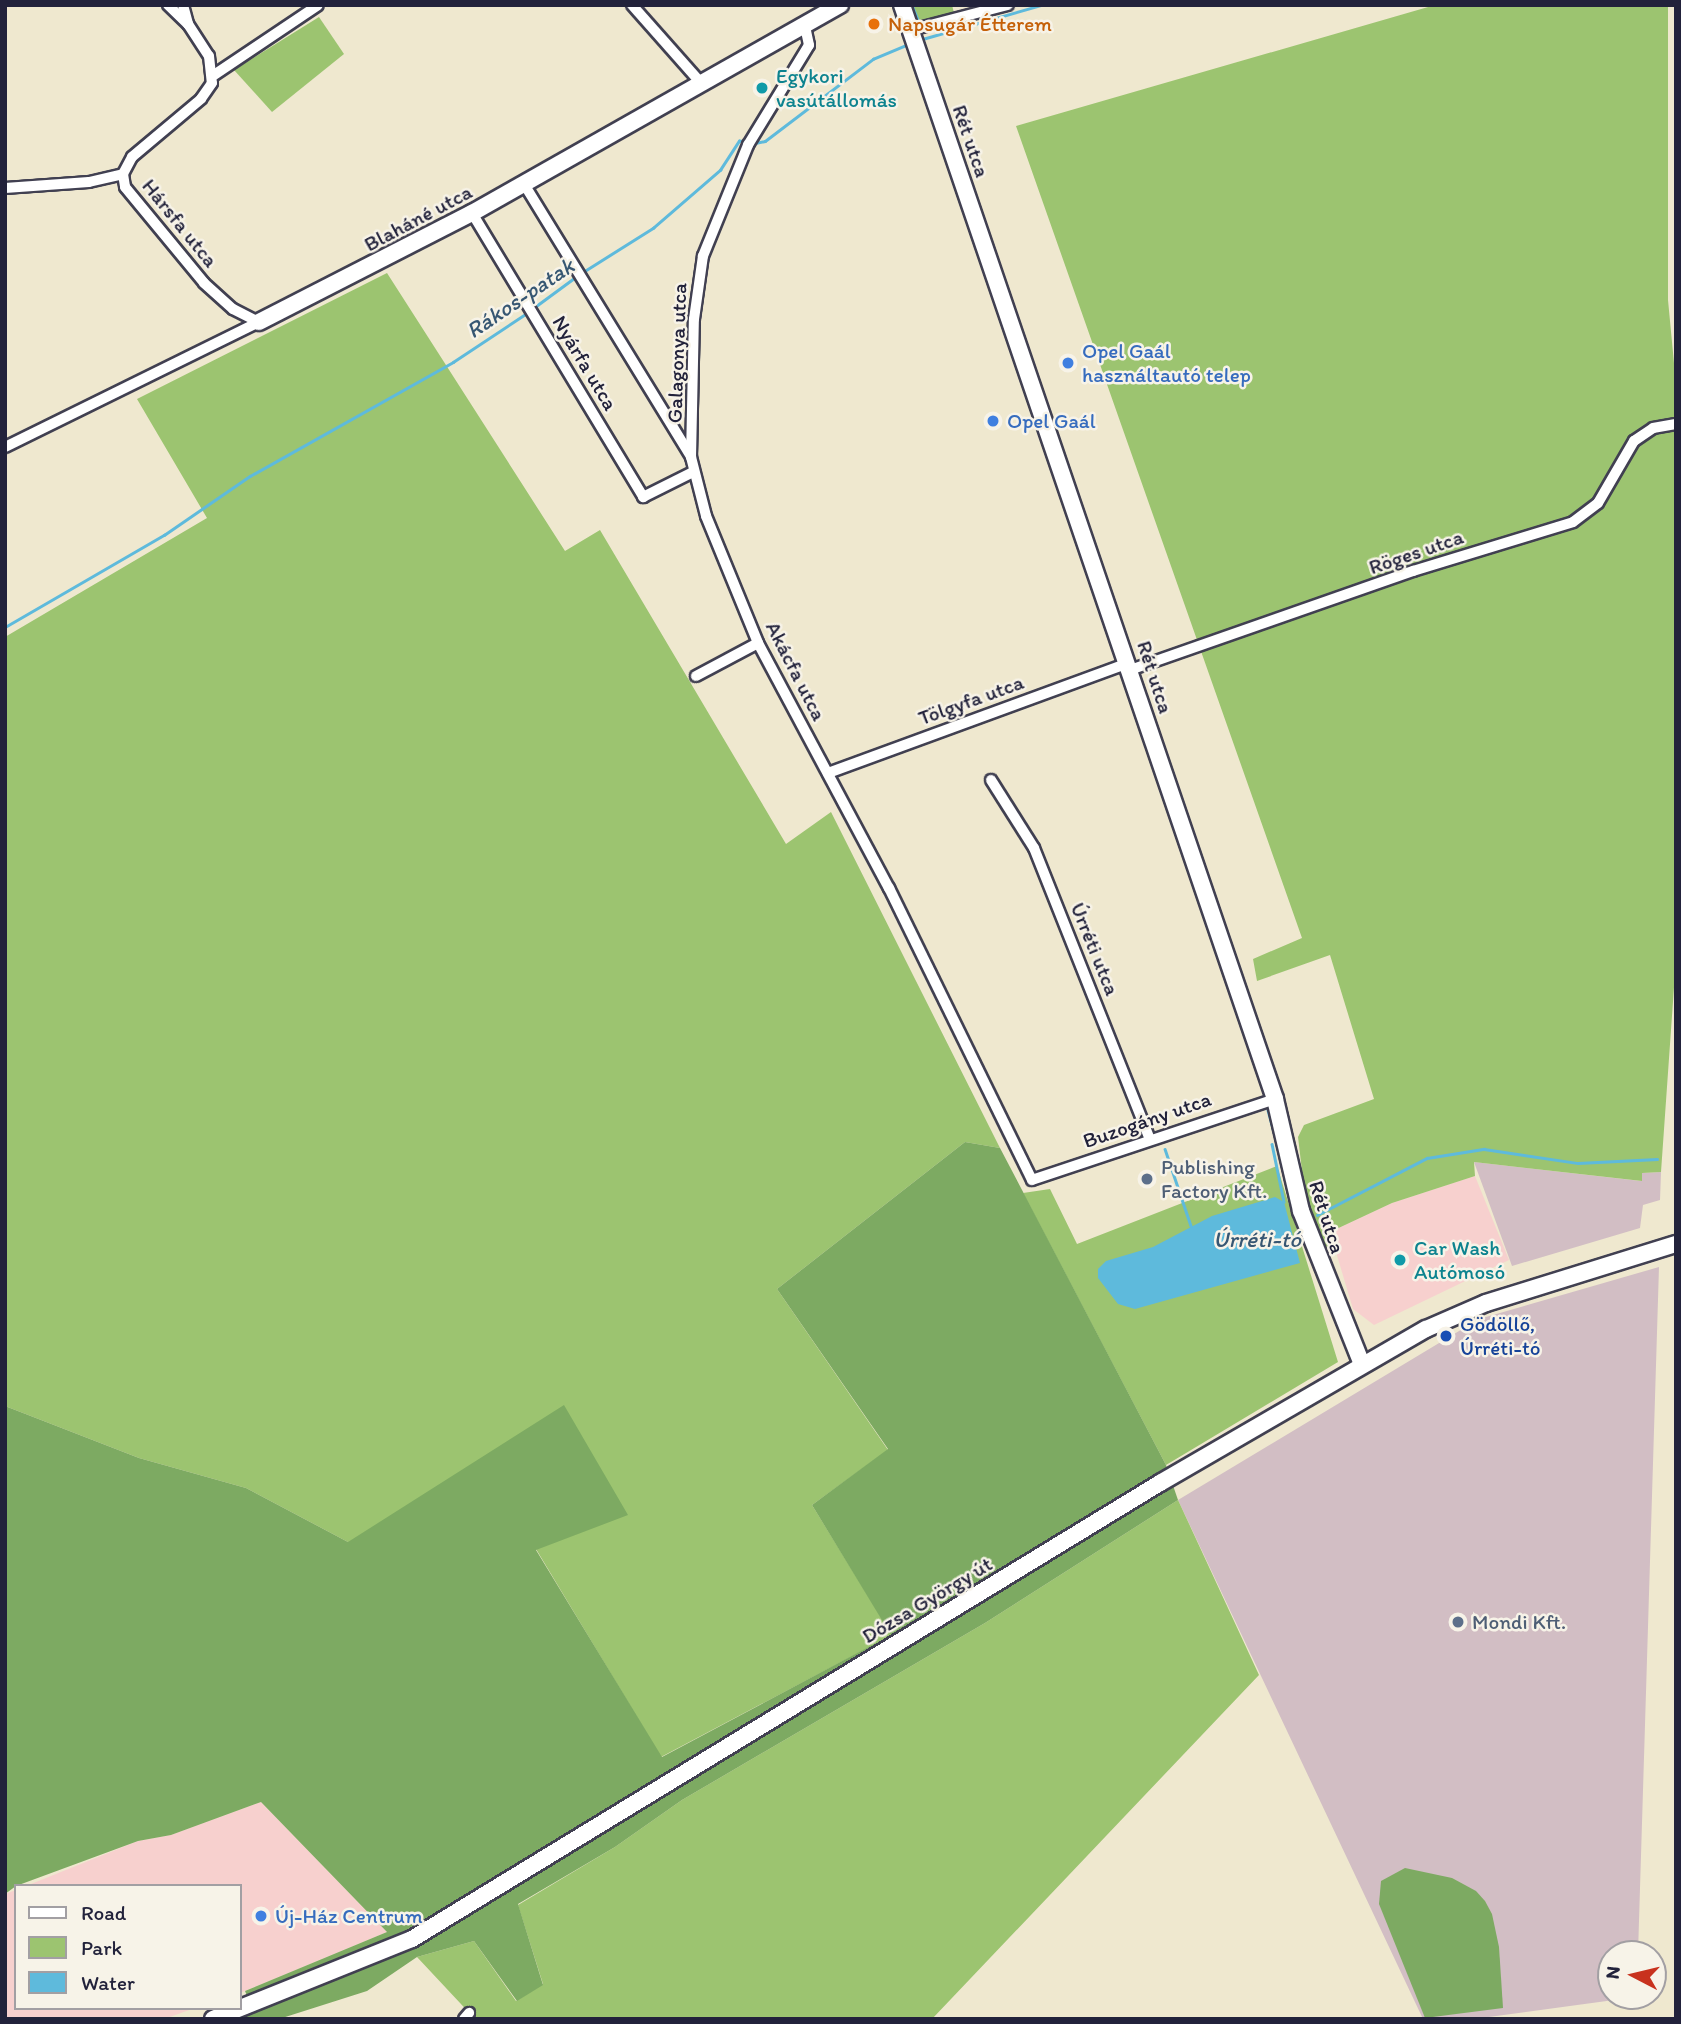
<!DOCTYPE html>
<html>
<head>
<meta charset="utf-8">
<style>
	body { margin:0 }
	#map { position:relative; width:1681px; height:2024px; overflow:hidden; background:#efe8cf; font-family:Itim,sans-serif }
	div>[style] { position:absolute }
	.built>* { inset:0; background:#f7d0ce }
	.industrial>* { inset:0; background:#d2bec4 }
	.green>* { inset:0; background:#9cc470 }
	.forest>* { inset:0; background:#7daa62 }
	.water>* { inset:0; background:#5ebadc }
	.stream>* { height:2.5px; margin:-1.25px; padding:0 1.25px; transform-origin:1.25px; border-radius:1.25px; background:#5ebadc }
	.roads { filter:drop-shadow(2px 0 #414051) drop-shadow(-2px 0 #414051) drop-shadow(0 2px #414051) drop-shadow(0 -2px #414051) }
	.street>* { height:10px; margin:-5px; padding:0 5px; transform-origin:5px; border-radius:5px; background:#fff }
	.secondary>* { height:16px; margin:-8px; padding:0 8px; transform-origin:8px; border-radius:8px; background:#fff }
	.dots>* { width:19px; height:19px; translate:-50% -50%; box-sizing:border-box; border:4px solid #f7f3e8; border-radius:50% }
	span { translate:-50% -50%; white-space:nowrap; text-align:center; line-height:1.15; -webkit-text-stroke:5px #f7f3e8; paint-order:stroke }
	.food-label { font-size:21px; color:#c56008 }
	.left { translate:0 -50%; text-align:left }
	.culture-label { font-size:21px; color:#0d838f }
	.street-label { font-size:21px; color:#22223b }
	.shop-label { font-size:21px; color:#366cbe }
	.service-label { font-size:21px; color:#4e5e75 }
	.transit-label { font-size:21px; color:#164399 }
	.water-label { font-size:23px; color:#375773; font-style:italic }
	.frame { position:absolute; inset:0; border:7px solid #22223b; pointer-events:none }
	.legend { position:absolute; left:14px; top:1884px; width:228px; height:126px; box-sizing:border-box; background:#f7f3e8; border:2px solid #a29fa3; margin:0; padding:9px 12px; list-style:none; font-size:21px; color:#22223b }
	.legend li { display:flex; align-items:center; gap:14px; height:35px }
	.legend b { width:35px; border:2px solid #a29fa3 }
	.north { position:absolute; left:1597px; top:1940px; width:70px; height:70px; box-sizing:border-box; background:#f7f3e8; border:2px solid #a29fa3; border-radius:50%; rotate:277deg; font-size:19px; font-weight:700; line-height:28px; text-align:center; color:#22223b }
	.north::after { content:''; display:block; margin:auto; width:24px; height:32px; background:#c8321e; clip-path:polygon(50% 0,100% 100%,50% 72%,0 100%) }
</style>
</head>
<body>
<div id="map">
	<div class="built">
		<div style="clip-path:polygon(1475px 1176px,1509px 1260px,1374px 1325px,1353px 1309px,1330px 1232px,1392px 1203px)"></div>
		<div style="clip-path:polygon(261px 1802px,387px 1932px,240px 1993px,240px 1886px,26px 1886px,138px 1841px,171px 1835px)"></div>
		<div style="clip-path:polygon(16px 1890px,16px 2008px,195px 2008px,164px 2019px,5px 2019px,5px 1894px)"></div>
	</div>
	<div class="industrial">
		<div style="clip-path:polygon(1474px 1162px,1641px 1181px,1642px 1173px,1661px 1172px,1660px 1200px,1643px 1205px,1640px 1228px,1512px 1266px)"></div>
		<div style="clip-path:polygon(1659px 1267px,1638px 1954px,1611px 1954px,1611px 1996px,1636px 1997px,1474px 2019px,1423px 2019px,1178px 1500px,1479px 1319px)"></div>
	</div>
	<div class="green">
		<div style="clip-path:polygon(908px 5px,952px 5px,954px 13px,918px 23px)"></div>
		<div style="clip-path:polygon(1435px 5px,1668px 5px,1668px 300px,1676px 384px,1676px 959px,1661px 1172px,1642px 1173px,1642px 1181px,1474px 1162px,1475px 1176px,1392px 1203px,1330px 1232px,1332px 1248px,1320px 1245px,1307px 1213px,1298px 1137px,1304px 1125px,1374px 1099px,1330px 955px,1257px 981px,1253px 959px,1302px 938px,1016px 126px)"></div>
		<div style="clip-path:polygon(319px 17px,344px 54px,272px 112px,234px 70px)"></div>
		<div style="clip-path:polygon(387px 273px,565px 551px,600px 530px,786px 844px,831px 812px,1000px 1148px,965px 1142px,777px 1289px,888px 1450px,812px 1505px,892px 1635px,661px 1757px,536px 1549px,348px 1542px,246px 1488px,139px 1458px,5px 1406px,5px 637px,207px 518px,137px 399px)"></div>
		<div style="clip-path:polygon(1277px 1166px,1338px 1362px,1166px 1465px,1023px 1193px,1050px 1189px,1077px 1244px)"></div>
		<div style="clip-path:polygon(1178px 1500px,1259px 1675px,932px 2019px,475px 2019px,417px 1957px,474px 1941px,516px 2001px,543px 1984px,518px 1905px,615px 1847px,682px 1800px,985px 1623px)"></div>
	</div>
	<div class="forest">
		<div style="clip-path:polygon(965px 1142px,1000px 1148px,1166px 1465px,1178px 1500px,985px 1623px,682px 1800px,615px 1847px,518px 1904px,543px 1985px,517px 2001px,474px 1941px,417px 1957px,367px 1991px,279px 2019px,233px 2019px,252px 2008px,245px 1991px,387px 1932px,261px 1802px,171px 1835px,138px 1841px,16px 1886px,5px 1894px,5px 1406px,139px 1458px,246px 1488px,348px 1542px,564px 1405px,628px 1515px,536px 1550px,662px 1757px,891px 1635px,812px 1505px,888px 1449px,777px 1289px)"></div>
		<div style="clip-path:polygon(1405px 1868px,1452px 1878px,1476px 1891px,1485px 1901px,1492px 1914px,1499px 1947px,1503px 2008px,1425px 2018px,1379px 1904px,1381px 1881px)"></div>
	</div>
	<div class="water">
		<div style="clip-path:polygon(1275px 1197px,1284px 1202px,1300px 1263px,1135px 1309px,1118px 1304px,1098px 1278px,1098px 1269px,1106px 1261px,1153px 1247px,1212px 1216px)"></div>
	</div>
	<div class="stream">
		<div style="left:912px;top:5px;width:16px;rotate:68deg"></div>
		<div style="left:919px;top:40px;width:127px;rotate:-16deg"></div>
		<div style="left:755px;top:143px;width:10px;rotate:-11deg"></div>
		<div style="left:765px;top:141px;width:136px;rotate:-37.2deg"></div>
		<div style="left:873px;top:59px;width:39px;rotate:-23deg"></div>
		<div style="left:583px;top:272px;width:83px;rotate:-32.2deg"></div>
		<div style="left:653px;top:228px;width:89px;rotate:-40.9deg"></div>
		<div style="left:720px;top:170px;width:35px;rotate:-57deg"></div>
		<div style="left:739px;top:141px;width:10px;rotate:-6deg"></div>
		<div style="left:532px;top:309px;width:56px;rotate:-36.3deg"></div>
		<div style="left:5px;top:627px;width:184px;rotate:-30.1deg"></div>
		<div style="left:164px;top:535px;width:104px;rotate:-34.5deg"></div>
		<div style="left:250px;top:476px;width:233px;rotate:-29.3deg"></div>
		<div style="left:453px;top:362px;width:89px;rotate:-33.5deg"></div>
		<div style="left:1268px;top:1110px;width:23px;rotate:75deg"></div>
		<div style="left:1272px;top:1144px;width:59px;rotate:78.3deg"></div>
		<div style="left:1165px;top:1149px;width:81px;rotate:71.3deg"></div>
		<div style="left:1317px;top:1215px;width:124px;rotate:-27.4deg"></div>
		<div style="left:1427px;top:1158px;width:58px;rotate:-9deg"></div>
		<div style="left:1484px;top:1149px;width:95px;rotate:8.5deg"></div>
		<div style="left:1578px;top:1163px;width:79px;rotate:-2.9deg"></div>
	</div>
	<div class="roads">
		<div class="street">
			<div style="left:168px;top:5px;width:28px;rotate:44deg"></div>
			<div style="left:188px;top:24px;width:38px;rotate:57deg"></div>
			<div style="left:209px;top:56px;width:27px;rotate:84deg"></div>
			<div style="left:212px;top:83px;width:19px;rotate:125deg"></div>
			<div style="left:201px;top:99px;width:90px;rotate:140deg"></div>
			<div style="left:132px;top:157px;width:19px;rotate:118deg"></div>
			<div style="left:123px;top:174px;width:13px;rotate:81deg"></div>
			<div style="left:125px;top:187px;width:124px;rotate:50.5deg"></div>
			<div style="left:204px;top:283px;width:39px;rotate:42deg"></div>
			<div style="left:233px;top:309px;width:29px;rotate:27deg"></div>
			<div style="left:183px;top:5px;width:20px;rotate:75deg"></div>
			<div style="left:632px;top:5px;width:106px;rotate:48.5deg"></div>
			<div style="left:911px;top:30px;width:100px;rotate:-14.5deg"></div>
			<div style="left:214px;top:75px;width:125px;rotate:-33.9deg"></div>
			<div style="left:524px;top:184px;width:320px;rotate:58.5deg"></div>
			<div style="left:691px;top:457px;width:61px;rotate:75.7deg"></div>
			<div style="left:706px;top:516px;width:137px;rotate:67.7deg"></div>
			<div style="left:758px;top:643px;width:278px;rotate:61.9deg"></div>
			<div style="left:889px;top:888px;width:325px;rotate:63.9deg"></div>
			<div style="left:1032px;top:1180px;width:256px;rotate:-18.4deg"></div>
			<div style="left:5px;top:188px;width:84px;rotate:-4.1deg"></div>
			<div style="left:89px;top:182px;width:35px;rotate:-13deg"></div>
			<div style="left:472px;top:213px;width:332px;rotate:58.9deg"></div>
			<div style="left:643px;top:497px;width:56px;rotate:-26.6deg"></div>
			<div style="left:5px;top:447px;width:283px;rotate:-26.2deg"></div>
			<div style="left:691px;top:457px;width:138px;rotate:-88.8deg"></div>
			<div style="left:694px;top:319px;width:64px;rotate:-81.9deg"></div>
			<div style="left:703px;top:256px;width:120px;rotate:-67.9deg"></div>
			<div style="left:748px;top:145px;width:117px;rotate:-58.6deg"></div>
			<div style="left:809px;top:45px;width:19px;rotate:-102deg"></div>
			<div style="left:1130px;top:670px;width:300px;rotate:-19.3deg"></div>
			<div style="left:1413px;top:571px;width:167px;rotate:-17deg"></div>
			<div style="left:1573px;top:522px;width:31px;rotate:-37deg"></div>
			<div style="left:1598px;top:503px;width:72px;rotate:-59.9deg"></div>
			<div style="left:1634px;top:441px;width:23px;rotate:-34deg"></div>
			<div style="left:1653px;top:428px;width:23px;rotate:-10deg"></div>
			<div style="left:696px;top:676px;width:70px;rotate:-28deg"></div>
			<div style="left:828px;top:773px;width:320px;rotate:-20.1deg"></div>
			<div style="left:991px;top:780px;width:80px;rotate:57.7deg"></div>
			<div style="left:1034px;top:848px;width:313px;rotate:68.3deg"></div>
			<div style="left:464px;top:2019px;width:8px;rotate:-50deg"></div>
		</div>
		<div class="secondary">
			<div style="left:902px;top:5px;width:1156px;rotate:71.17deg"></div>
			<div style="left:1275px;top:1099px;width:115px;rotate:76.9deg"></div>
			<div style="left:1301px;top:1211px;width:165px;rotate:68.3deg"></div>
			<div style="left:259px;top:322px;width:239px;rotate:-27.1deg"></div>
			<div style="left:472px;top:213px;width:423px;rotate:-29.5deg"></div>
			<div style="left:213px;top:2019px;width:214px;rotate:-21.9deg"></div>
			<div style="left:412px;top:1939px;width:876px;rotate:-31.37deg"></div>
			<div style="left:1160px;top:1483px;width:307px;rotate:-30.1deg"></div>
			<div style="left:1426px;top:1329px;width:65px;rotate:-23.4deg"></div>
			<div style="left:1486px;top:1303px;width:199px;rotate:-17.3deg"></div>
		</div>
	</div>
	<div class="dots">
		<div style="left:874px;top:24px;background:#e8710a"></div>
		<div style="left:762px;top:88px;background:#0f9aa8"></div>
		<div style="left:1068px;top:363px;background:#3f7fe0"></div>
		<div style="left:993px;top:421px;background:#3f7fe0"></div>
		<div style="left:1147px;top:1179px;background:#5c6f8a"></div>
		<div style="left:1400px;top:1260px;background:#0f9aa8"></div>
		<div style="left:1446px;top:1336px;background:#1a4fb4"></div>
		<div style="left:1458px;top:1622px;background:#5c6f8a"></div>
		<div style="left:261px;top:1916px;background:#3f7fe0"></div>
	</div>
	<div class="food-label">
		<span class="left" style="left:888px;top:24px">Napsugár Étterem</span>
	</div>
	<div class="culture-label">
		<span class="left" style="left:776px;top:88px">Egykori<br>vasútállomás</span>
		<span class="left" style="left:1414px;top:1260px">Car Wash<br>Autómosó</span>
	</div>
	<div class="street-label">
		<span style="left:971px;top:141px;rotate:71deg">Rét utca</span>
		<span style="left:418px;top:218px;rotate:-28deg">Blaháné utca</span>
		<span style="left:180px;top:223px;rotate:51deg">Hársfa utca</span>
		<span style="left:677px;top:353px;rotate:-88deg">Galagonya utca</span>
		<span style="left:585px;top:363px;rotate:59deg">Nyárfa utca</span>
		<span style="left:1416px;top:552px;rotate:-19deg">Röges utca</span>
		<span style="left:796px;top:671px;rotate:63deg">Akácfa utca</span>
		<span style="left:1155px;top:677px;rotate:72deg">Rét utca</span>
		<span style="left:971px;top:700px;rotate:-20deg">Tölgyfa utca</span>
		<span style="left:1095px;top:949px;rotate:68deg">Úrréti utca</span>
		<span style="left:1147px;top:1120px;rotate:-19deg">Buzogány utca</span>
		<span style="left:1327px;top:1217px;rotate:72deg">Rét utca</span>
		<span style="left:927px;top:1600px;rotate:-31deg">Dózsa György út</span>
	</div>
	<div class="shop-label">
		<span class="left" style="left:1082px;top:363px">Opel Gaál<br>használtautó telep</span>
		<span class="left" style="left:1007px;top:421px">Opel Gaál</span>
		<span class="left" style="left:275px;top:1916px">Új-Ház Centrum</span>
	</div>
	<div class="service-label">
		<span class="left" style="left:1161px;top:1179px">Publishing<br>Factory Kft.</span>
		<span class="left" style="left:1472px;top:1622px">Mondi Kft.</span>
	</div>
	<div class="transit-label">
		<span class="left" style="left:1460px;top:1336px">Gödöllő,<br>Úrréti-tó</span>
	</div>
	<div class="water-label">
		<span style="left:520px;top:298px;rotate:-34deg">Rákos-patak</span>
		<span style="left:1257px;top:1239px">Úrréti-tó</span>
	</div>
	<div class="frame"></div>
	<ul class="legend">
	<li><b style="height:9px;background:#fff"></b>Road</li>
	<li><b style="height:19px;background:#9cc470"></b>Park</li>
	<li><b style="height:19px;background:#5ebadc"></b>Water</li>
	</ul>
	<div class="north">N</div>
</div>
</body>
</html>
